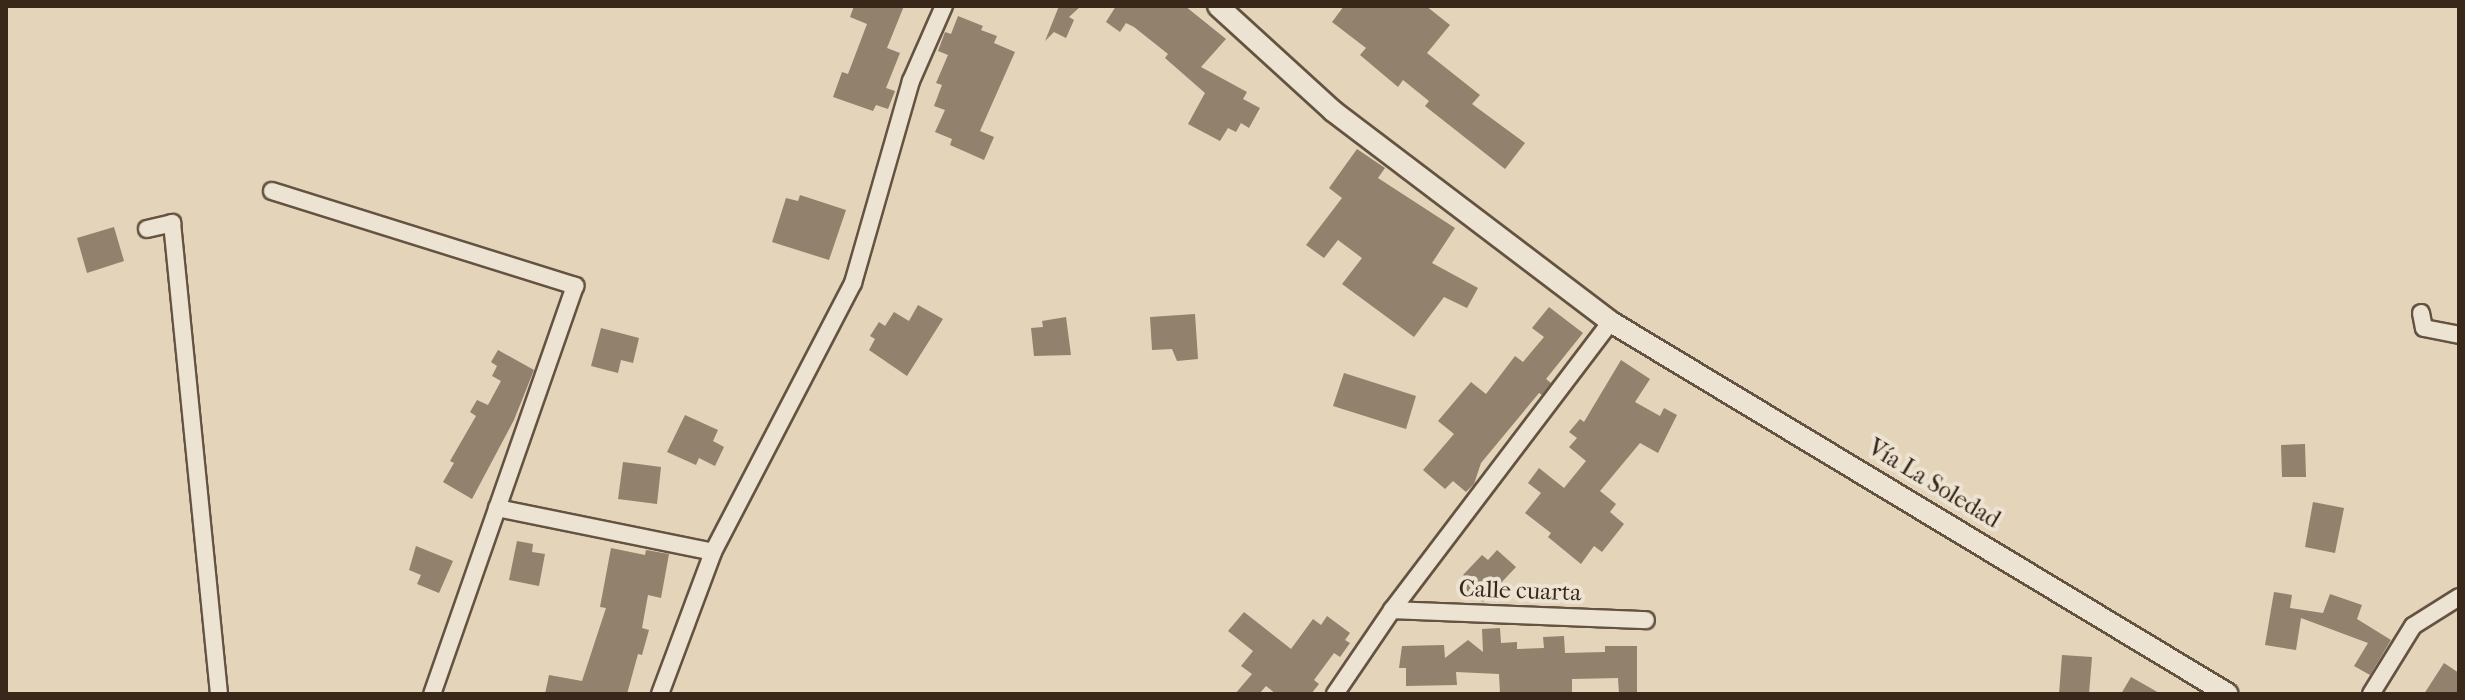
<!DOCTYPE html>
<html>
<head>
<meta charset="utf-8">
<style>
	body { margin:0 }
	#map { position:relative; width:2465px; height:700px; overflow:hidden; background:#e3d4ba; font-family:"IM FELL French Canon",serif }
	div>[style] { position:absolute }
	.building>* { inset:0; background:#91816d }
	.roads { filter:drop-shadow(2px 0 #645341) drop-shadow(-2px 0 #645341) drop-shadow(0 2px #645341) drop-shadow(0 -2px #645341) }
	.minor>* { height:16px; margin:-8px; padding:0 8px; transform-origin:8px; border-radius:8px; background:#ede3d2 }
	.tertiary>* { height:20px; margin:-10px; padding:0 10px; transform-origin:10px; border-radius:10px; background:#ede3d2 }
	span { translate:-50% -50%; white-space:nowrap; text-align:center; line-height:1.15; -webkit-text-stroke:8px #ede3d2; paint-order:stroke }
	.street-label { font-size:24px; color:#392819 }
	.frame { position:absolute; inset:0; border:8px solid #392819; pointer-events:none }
</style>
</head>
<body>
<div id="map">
	<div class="building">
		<div style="clip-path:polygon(854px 6px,904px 6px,887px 48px,900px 53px,886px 88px,895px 91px,888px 109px,876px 105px,873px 111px,833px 97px,842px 72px,848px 74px,867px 24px,850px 17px)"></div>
		<div style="clip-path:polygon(1059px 6px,1081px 6px,1069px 17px,1074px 20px,1066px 38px,1054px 32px,1045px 41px)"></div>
		<div style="clip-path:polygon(1116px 6px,1185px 6px,1226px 39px,1201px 67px,1247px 92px,1243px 99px,1260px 108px,1249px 128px,1241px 123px,1236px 132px,1228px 128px,1220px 141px,1188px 124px,1205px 93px,1165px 58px,1168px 54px,1134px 27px,1126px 23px,1120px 32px,1106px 22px)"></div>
		<div style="clip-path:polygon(1344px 6px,1426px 6px,1450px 25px,1427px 53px,1480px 95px,1472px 104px,1525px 143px,1505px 169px,1425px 106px,1429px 101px,1403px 80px,1398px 87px,1360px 55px,1366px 48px,1332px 22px)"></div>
		<div style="clip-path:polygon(958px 16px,983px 26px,981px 30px,997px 36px,994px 43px,1015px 52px,980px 131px,994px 137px,984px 160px,950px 145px,952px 139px,935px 132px,945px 110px,934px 106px,942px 85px,936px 83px,948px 55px,938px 51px,945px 32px,951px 34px)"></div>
		<div style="clip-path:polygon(1357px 149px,1385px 168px,1378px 178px,1455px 228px,1432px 263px,1478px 288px,1467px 308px,1444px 297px,1414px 337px,1342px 284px,1362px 258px,1338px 240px,1324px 258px,1306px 245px,1342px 198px,1329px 188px)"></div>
		<div style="clip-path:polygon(800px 195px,846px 210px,829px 260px,772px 242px,786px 198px,798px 201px)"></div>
		<div style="clip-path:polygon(114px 227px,124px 261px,87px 273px,77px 238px)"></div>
		<div style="clip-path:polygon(918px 305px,943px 319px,907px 376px,869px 350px,875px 339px,870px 336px,879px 322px,885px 326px,894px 312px,909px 321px)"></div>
		<div style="clip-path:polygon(1549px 307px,1583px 333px,1546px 379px,1551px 383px,1542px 395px,1539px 393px,1481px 463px,1474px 484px,1466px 492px,1453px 481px,1445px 489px,1423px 470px,1454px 434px,1438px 421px,1471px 382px,1486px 394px,1515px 356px,1523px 362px,1544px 337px,1532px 328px)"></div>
		<div style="clip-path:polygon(1195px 314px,1198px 359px,1177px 361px,1172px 349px,1152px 350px,1150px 317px)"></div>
		<div style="clip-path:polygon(1066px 317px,1071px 355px,1034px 356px,1031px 328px,1043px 327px,1042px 321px)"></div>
		<div style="clip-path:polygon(601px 328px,639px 338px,633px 363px,621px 360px,618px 373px,591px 366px)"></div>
		<div style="clip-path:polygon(498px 350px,534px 370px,514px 420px,472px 499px,443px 482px,454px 463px,450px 461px,476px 416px,470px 412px,477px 400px,488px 405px,501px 381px,492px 376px,497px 366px,491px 362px)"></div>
		<div style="clip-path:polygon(1621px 360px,1650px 379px,1635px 402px,1660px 416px,1664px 408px,1677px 415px,1658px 453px,1640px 443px,1600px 491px,1616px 504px,1610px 512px,1624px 524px,1602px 552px,1594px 546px,1581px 564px,1548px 537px,1551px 533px,1525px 513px,1541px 493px,1528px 483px,1539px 468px,1564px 488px,1586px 461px,1569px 447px,1577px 438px,1569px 432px,1580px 419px,1584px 422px)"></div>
		<div style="clip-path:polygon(1344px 373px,1416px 396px,1406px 429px,1333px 406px)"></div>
		<div style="clip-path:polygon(685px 415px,718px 430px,713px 441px,724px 447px,715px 466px,699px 458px,696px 465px,667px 452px)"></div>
		<div style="clip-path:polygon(2305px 444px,2306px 477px,2282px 477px,2281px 445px)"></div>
		<div style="clip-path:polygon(623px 462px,661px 467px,657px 504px,618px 499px)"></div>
		<div style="clip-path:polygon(2313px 502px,2344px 508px,2335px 553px,2305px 547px)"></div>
		<div style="clip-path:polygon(517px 541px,533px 544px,532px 552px,545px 554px,539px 586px,509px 580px)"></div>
		<div style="clip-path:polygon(416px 546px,453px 561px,439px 593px,417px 584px,421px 575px,409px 570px)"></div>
		<div style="clip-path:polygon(611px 548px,645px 555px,646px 550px,669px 554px,661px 598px,648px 595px,642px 628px,649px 630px,642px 655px,638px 654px,627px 694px,545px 694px,549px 675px,582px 681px,606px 608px,600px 607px)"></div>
		<div style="clip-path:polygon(1497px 550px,1516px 567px,1483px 602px,1475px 595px,1472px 599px,1459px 587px,1467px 578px,1463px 575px,1482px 555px,1488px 560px)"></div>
		<div style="clip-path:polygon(2274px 592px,2292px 595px,2290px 608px,2323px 613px,2330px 594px,2362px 605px,2357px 619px,2391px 640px,2370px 675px,2354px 666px,2368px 643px,2301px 618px,2296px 650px,2265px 645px)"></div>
		<div style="clip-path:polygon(1244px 612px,1291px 649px,1313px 619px,1321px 625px,1327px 616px,1350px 633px,1345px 640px,1350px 643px,1340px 657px,1334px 653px,1314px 680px,1319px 684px,1311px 694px,1276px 694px,1266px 686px,1259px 694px,1235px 694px,1252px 674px,1241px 666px,1253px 651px,1228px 631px)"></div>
		<div style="clip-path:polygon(1500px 628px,1501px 643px,1517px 642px,1517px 649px,1544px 648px,1543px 637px,1564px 636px,1565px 653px,1605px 652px,1605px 646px,1637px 646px,1637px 694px,1619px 694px,1618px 678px,1572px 679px,1572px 694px,1500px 694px,1499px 674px,1456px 672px,1457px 685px,1406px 686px,1406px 668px,1399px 668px,1402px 646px,1444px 645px,1445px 658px,1468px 640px,1483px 652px,1482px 629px)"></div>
		<div style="clip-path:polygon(2062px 655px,2092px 657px,2089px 694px,2059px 694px)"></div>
		<div style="clip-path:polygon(2444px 663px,2459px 673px,2459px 694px,2424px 694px)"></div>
		<div style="clip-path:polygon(2131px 677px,2161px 694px,2121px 694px)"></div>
	</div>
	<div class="roads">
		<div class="minor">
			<div style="left:272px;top:191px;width:318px;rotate:17.4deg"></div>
			<div style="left:575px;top:286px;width:432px;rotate:109.3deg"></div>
			<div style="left:147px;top:229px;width:26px;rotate:-13deg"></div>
			<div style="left:172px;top:223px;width:473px;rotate:84.3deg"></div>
			<div style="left:2421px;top:313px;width:15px;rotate:79deg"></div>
			<div style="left:2424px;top:328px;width:36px;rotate:11deg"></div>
			<div style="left:497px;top:508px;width:220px;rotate:11.5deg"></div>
			<div style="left:1392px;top:610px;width:254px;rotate:2.3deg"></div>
			<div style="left:660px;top:694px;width:152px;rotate:-69.5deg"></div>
			<div style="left:713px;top:552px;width:303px;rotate:-62.5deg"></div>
			<div style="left:853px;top:283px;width:210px;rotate:-74deg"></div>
			<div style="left:911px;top:81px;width:82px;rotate:-66.3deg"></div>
			<div style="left:1335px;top:694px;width:102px;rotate:-55.8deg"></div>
			<div style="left:1392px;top:610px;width:362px;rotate:-52.8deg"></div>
			<div style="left:2371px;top:694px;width:80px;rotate:-58.3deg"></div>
			<div style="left:2413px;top:626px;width:54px;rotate:-32.2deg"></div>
		</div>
		<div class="tertiary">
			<div style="left:1218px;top:6px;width:156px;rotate:42.4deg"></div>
			<div style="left:1333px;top:111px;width:349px;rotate:37.2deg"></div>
			<div style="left:1611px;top:322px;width:720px;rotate:31.09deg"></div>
		</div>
	</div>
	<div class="street-label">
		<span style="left:1934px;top:484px;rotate:31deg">Vía La Soledad</span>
		<span style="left:1520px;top:591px;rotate:2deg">Calle cuarta</span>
	</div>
	<div class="frame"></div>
</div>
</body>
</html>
